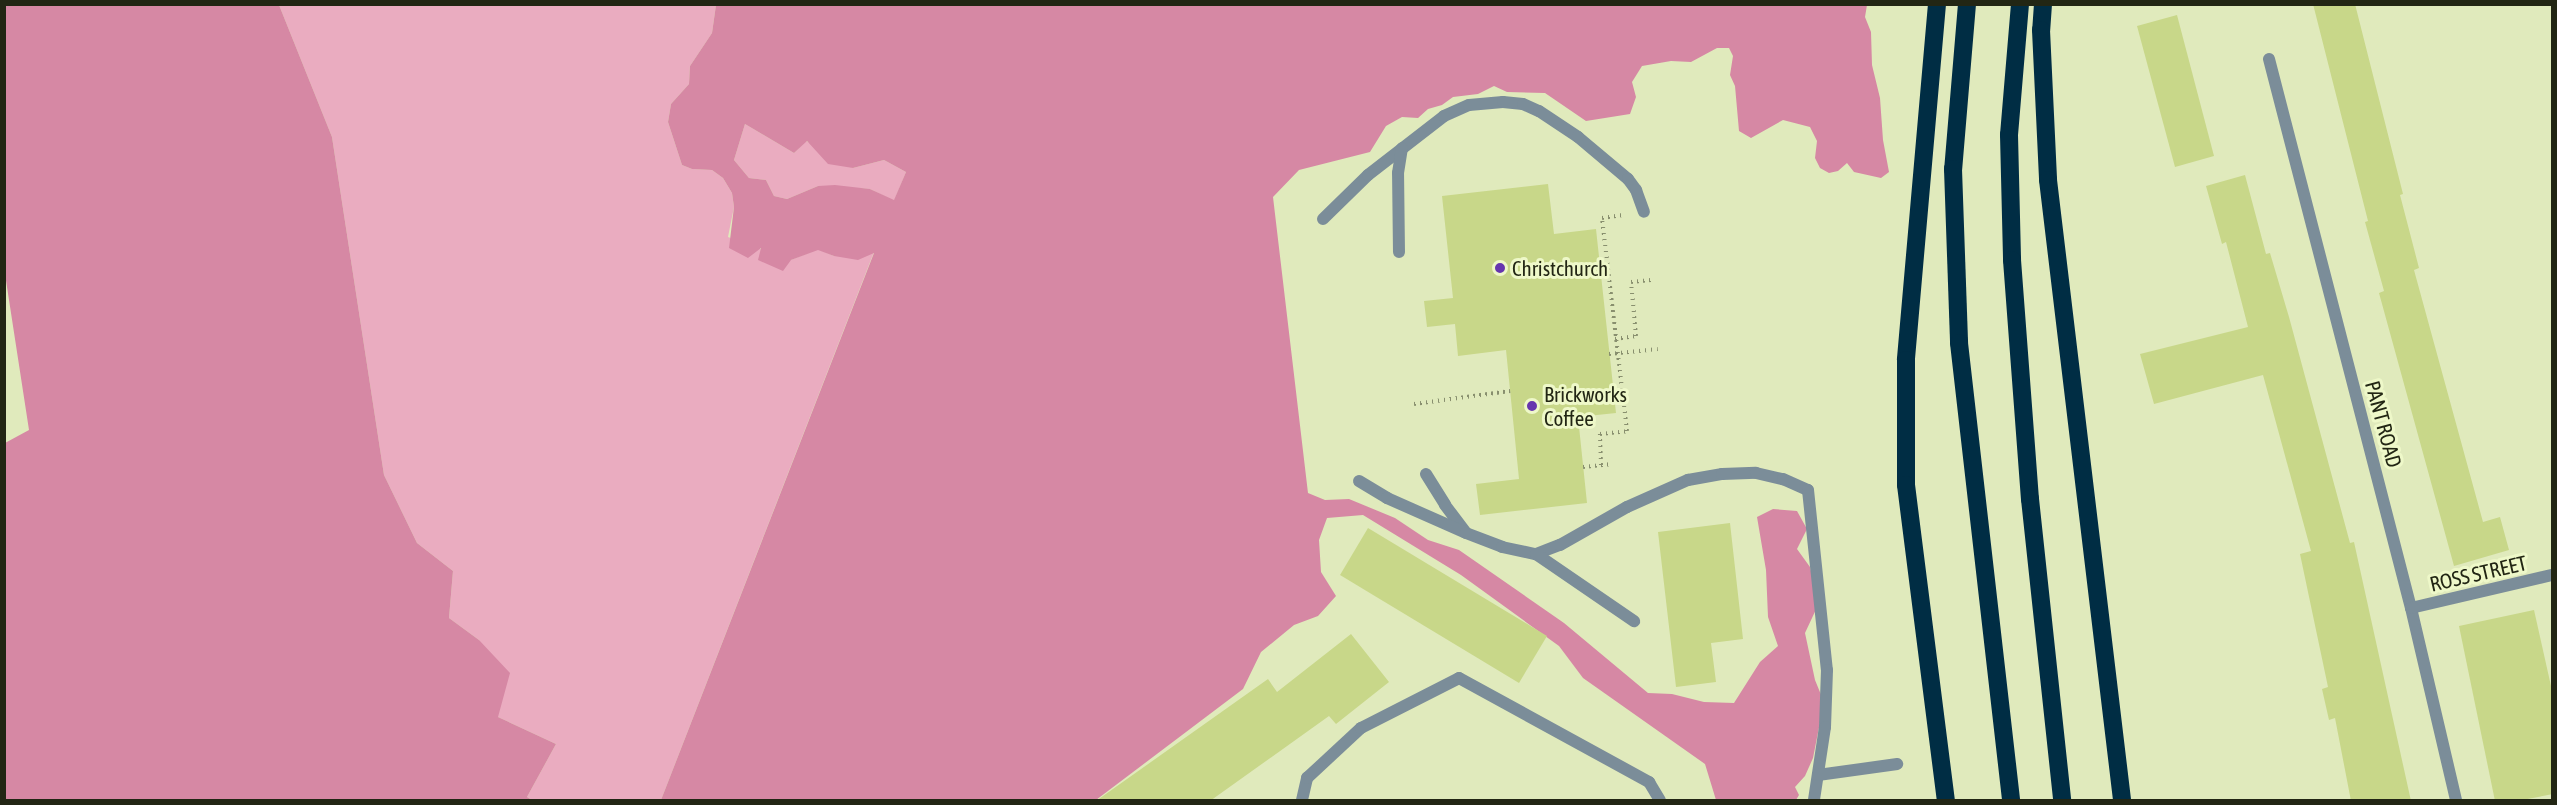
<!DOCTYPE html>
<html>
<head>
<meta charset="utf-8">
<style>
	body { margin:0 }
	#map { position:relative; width:2557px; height:805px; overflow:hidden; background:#e0eabc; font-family:"Asap Condensed",sans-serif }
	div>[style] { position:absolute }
	.green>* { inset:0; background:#eaacc0 }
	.forest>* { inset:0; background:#d688a4 }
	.building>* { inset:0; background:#c8d789 }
	.path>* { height:4px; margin-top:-2px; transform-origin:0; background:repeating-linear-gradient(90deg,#888f6e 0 1.5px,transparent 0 6px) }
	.lane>* { height:12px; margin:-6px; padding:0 6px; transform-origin:6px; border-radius:6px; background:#7b8d99 }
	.street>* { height:12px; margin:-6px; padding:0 6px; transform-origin:6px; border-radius:6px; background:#7b8d99 }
	.highway>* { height:18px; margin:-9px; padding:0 9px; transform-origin:9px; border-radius:9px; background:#002d44 }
	.dots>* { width:16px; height:16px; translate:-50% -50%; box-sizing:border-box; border:3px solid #eef8c9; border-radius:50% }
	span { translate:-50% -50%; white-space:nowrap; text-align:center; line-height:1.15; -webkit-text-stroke:6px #eef8c9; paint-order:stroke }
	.poi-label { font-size:21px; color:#222614 }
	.left { translate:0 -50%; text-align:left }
	.street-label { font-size:21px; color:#222614 }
	.frame { position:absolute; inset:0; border:6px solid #222614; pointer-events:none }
</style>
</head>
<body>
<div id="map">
	<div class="green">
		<div style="clip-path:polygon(279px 5px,716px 5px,712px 33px,690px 66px,689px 84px,671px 104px,668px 122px,682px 165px,692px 169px,712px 170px,723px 178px,732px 193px,734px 207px,728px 237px,791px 260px,818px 249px,834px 256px,874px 252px,661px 800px,532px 800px,527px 797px,556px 744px,498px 717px,479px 640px,449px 618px,453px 571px,417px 543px,384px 475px,332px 137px)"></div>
		<div style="clip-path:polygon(745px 124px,794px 153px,806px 141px,853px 168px,884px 160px,906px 172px,894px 201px,870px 189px,818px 186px,787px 199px,774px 196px,766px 180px,749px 178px,734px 160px)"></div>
	</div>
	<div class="forest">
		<div style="clip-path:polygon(5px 4px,279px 5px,332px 137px,384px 475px,417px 543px,453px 571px,449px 618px,479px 640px,510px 673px,498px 717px,556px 744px,527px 797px,532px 800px,5px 800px,5px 443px,29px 430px,5px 274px)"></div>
		<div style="clip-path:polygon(evenodd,716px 5px,1867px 5px,1865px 17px,1871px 32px,1872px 65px,1880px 98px,1883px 140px,1889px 172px,1881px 178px,1854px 172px,1847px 163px,1838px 171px,1829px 173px,1820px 168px,1815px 158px,1817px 141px,1810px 127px,1783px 120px,1751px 138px,1739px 131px,1735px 86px,1730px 75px,1733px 56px,1729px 48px,1717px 48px,1691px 62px,1671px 61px,1642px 66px,1632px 82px,1636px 97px,1630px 114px,1586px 121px,1545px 93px,1507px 92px,1494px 86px,1478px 94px,1453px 97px,1442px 105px,1428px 109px,1418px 118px,1402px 117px,1386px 126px,1370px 152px,1299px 170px,1273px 197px,1308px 493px,1325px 500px,1349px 499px,1395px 518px,1428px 540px,1459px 550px,1564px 623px,1648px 693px,1672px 694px,1704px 702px,1734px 703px,1760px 662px,1778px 646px,1768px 617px,1766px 570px,1757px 517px,1773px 509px,1797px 511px,1807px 529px,1797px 549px,1810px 567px,1819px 603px,1805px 633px,1815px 680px,1824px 702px,1813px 758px,1805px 776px,1795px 787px,1799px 795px,1796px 800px,1716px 800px,1705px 764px,1583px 678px,1559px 646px,1461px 575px,1363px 515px,1327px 518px,1319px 540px,1321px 572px,1336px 596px,1318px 616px,1294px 625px,1261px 652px,1243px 689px,1096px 800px,661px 800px,874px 253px,858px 260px,834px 256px,818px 250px,791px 260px,783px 271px,758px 260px,761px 248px,748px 258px,729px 248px,734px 207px,732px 193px,723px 178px,712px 170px,692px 169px,682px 165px,668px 122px,671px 104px,689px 84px,690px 66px,712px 33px,716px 5px,745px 124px,794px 153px,807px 141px,828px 164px,853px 168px,884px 160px,906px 172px,894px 200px,870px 189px,835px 185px,818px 186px,787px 199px,774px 196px,766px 180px,749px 178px,734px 160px,745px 124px)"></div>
	</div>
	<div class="building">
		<div style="clip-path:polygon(2313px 4px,2355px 4px,2403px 194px,2400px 195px,2419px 268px,2414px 270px,2483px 522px,2500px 517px,2509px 550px,2454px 566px,2379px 293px,2384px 291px,2365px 222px,2368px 221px)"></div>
		<div style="clip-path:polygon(2177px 15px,2214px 156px,2175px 167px,2137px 26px)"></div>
		<div style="clip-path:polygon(2245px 175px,2266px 254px,2270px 253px,2289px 317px,2350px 543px,2354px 542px,2411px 801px,2351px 801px,2335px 718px,2329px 720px,2322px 689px,2328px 687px,2300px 554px,2311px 551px,2263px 375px,2154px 404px,2140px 354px,2248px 327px,2226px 242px,2222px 244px,2206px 186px)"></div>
		<div style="clip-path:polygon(1548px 184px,1554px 234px,1596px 229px,1616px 413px,1578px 417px,1587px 503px,1480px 515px,1476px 484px,1519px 479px,1506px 350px,1458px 356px,1455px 324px,1427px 327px,1424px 301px,1453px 298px,1442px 196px)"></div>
		<div style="clip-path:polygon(1730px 523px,1743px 639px,1711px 643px,1716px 682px,1676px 687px,1658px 532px)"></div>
		<div style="clip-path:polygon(1368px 528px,1547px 636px,1519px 683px,1340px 575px)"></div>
		<div style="clip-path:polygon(2534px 610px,2553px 695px,2553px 794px,2517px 801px,2495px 801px,2459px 626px)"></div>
		<div style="clip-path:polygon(1351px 634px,1389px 682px,1336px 724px,1329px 716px,1210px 801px,1096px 801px,1268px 679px,1277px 692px)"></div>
	</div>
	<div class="path">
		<div style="left:1615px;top:339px;width:21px;rotate:-8deg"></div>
		<div style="left:1636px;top:336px;width:54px;rotate:-95.3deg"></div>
		<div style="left:1631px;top:282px;width:20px;rotate:-6deg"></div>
		<div style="left:1609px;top:354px;width:49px;rotate:-5.8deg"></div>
		<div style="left:1414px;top:404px;width:97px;rotate:-7.7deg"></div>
		<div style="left:1601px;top:465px;width:31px;rotate:-92deg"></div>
		<div style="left:1600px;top:434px;width:27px;rotate:-6deg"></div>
		<div style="left:1627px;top:431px;width:214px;rotate:-96.7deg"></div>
		<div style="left:1602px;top:218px;width:21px;rotate:-8deg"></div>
		<div style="left:1583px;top:467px;width:29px;rotate:-6deg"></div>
	</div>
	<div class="lane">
		<div style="left:1323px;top:219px;width:63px;rotate:-44.4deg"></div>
		<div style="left:1368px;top:175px;width:96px;rotate:-37.8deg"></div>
		<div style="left:1444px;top:116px;width:27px;rotate:-24deg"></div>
		<div style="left:1469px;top:105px;width:34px;rotate:-5deg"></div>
		<div style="left:1503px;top:102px;width:20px;rotate:6deg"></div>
		<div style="left:1523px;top:104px;width:17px;rotate:24deg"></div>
		<div style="left:1539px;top:111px;width:47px;rotate:33.7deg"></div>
		<div style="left:1578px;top:137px;width:65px;rotate:40deg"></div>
		<div style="left:1628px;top:179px;width:14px;rotate:54deg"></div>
		<div style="left:1636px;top:190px;width:23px;rotate:70deg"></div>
		<div style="left:1399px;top:252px;width:79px;rotate:-90.7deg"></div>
		<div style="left:1398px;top:173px;width:25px;rotate:-81deg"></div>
		<div style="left:1426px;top:474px;width:36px;rotate:58deg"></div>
		<div style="left:1445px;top:505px;width:34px;rotate:53deg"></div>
		<div style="left:1359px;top:481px;width:33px;rotate:31deg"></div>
		<div style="left:1387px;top:498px;width:86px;rotate:23.9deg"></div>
		<div style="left:1466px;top:533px;width:39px;rotate:21deg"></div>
		<div style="left:1502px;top:547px;width:35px;rotate:12deg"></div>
		<div style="left:1536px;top:554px;width:26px;rotate:-21deg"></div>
		<div style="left:1560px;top:545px;width:77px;rotate:-29.6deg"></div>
		<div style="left:1627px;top:507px;width:67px;rotate:-23.9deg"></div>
		<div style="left:1688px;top:480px;width:35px;rotate:-10deg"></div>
		<div style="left:1722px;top:474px;width:34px;rotate:-2deg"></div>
		<div style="left:1756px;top:473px;width:28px;rotate:13deg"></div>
		<div style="left:1783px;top:479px;width:27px;rotate:24deg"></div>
		<div style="left:1808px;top:490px;width:181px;rotate:84deg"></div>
		<div style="left:1827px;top:670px;width:57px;rotate:92deg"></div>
		<div style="left:1825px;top:727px;width:74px;rotate:98.6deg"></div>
		<div style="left:1536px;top:554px;width:119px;rotate:34.4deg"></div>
		<div style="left:1818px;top:775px;width:80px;rotate:-7.9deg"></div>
		<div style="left:1302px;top:800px;width:23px;rotate:-77deg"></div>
		<div style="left:1307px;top:778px;width:74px;rotate:-42.8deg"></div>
		<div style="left:1361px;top:728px;width:110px;rotate:-27deg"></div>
		<div style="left:1459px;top:678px;width:217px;rotate:28.7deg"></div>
		<div style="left:1649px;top:782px;width:21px;rotate:59deg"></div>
	</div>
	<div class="street">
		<div style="left:2269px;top:59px;width:567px;rotate:75.5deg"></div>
		<div style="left:2411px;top:608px;width:197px;rotate:76.8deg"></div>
		<div style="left:2411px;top:608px;width:145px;rotate:-13.2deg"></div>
	</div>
	<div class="highway">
		<div style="left:1937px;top:4px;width:357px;rotate:95deg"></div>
		<div style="left:1906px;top:360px;width:125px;rotate:90deg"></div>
		<div style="left:1906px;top:485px;width:318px;rotate:82.8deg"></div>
		<div style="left:1967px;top:4px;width:166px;rotate:94.8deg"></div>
		<div style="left:1953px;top:169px;width:174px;rotate:88deg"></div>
		<div style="left:1959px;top:343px;width:460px;rotate:83.5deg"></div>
		<div style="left:2020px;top:4px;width:131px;rotate:94.8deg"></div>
		<div style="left:2009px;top:135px;width:125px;rotate:88.6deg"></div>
		<div style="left:2012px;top:260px;width:240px;rotate:85.7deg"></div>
		<div style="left:2030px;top:499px;width:303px;rotate:83.9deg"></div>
		<div style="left:2043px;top:4px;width:26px;rotate:94deg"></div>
		<div style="left:2041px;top:30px;width:150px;rotate:87.3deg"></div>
		<div style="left:2048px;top:180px;width:624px;rotate:83.19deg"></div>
	</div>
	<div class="dots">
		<div style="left:1500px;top:268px;background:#6636ae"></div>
		<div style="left:1532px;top:406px;background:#6636ae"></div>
	</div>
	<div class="poi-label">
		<span class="left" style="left:1512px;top:268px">Christchurch</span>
		<span class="left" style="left:1544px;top:406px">Brickworks<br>Coffee</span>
	</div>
	<div class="street-label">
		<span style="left:2384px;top:424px;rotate:75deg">PANT ROAD</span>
		<span style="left:2478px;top:573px;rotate:-13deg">ROSS STREET</span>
	</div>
	<div class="frame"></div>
</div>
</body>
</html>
